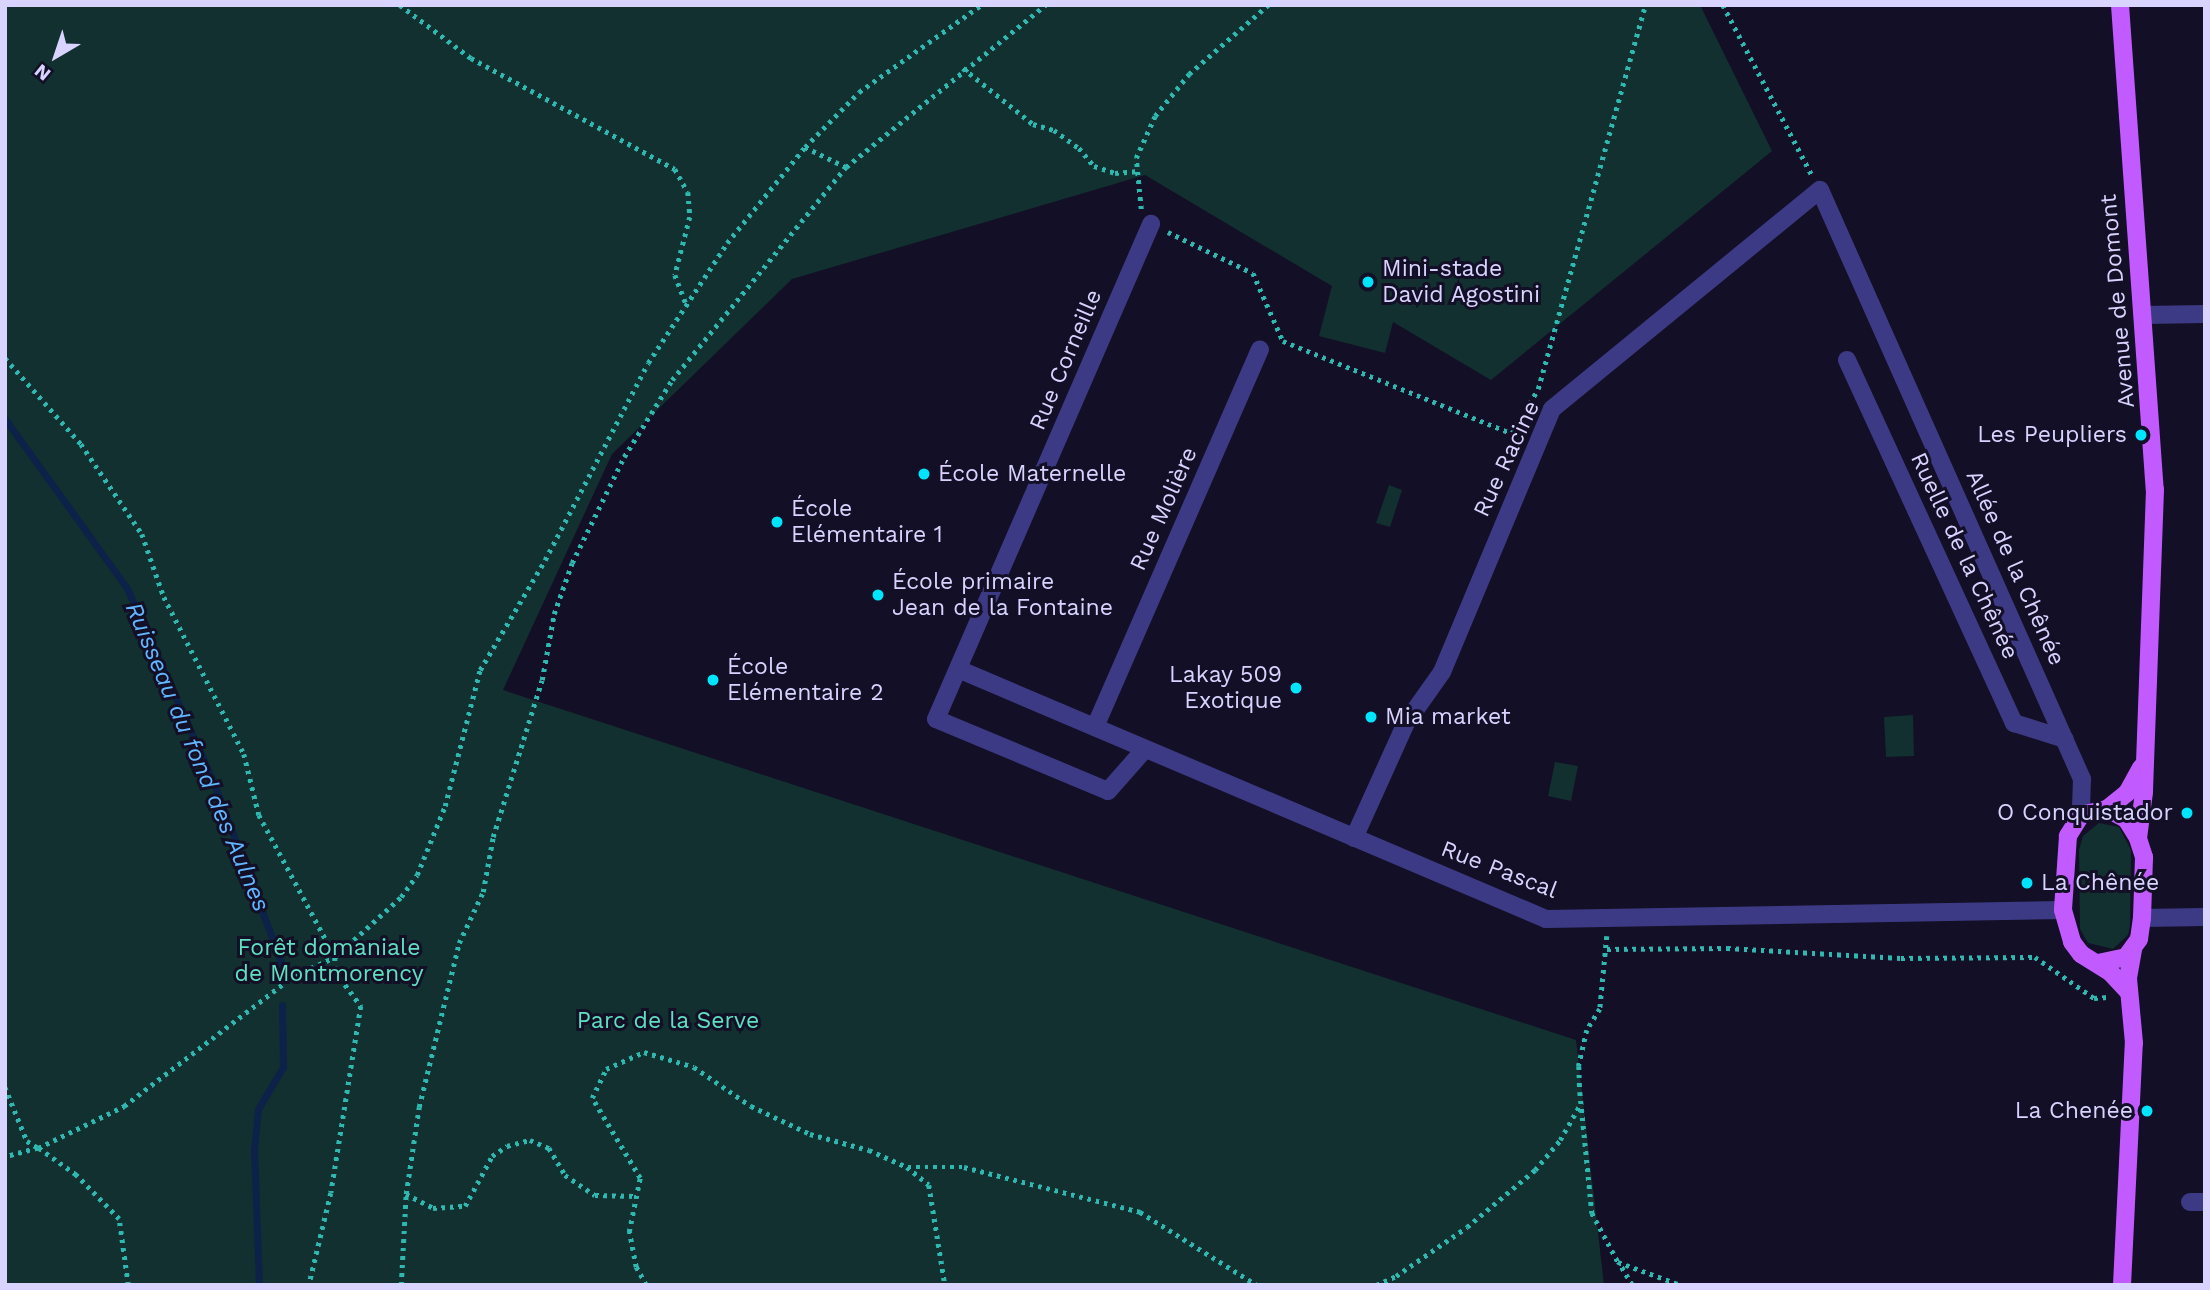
<!DOCTYPE html>
<html>
<head>
<meta charset="utf-8">
<style>
	body { margin:0 }
	#map { position:relative; width:2210px; height:1290px; overflow:hidden; background:#130f26; font-family:"Work Sans",sans-serif }
	div>[style] { position:absolute }
	.green>* { inset:0; background:#12302f }
	.stream>* { height:7px; margin:-3.5px; padding:0 3.5px; transform-origin:3.5px; border-radius:3.5px; background:#0c2248 }
	.path>* { height:4.5px; margin-top:-2.25px; transform-origin:0; background:repeating-linear-gradient(90deg,#2fb8b0 0 3.5px,transparent 0 8.5px) }
	.minor>* { height:18px; margin:-9px; padding:0 9px; transform-origin:9px; border-radius:9px; background:#3d3a85 }
	.major>* { height:18px; margin:-9px; padding:0 9px; transform-origin:9px; border-radius:9px; background:#c25bff }
	.dots>* { width:19px; height:19px; translate:-50% -50%; box-sizing:border-box; border:4px solid #130f26; border-radius:50% }
	span { translate:-50% -50%; white-space:nowrap; text-align:center; line-height:1.15; -webkit-text-stroke:6px #130f26; paint-order:stroke }
	.poi-label { font-size:23px; color:#d9d4ff }
	.left { translate:0 -50%; text-align:left }
	.right { translate:-100% -50%; text-align:right }
	.street-label { font-size:23px; color:#d9d4ff }
	.park-label { font-size:23px; color:#5fe0c0 }
	.water-label { font-size:24px; color:#62b6ff; font-style:italic }
	.frame { position:absolute; inset:0; border:7px solid #d9d4ff; pointer-events:none }
	.north { position:absolute; left:21px; top:21px; width:70px; height:70px; -webkit-text-stroke:5px #130f26; paint-order:stroke; rotate:219deg; font-size:19px; font-weight:700; line-height:28px; text-align:center; color:#d9d4ff }
	.north::after { content:''; display:block; margin:auto; width:24px; height:32px; background:#d9d4ff; clip-path:polygon(50% 0,100% 100%,50% 72%,0 100%) }
</style>
</head>
<body>
<div id="map">
	<div class="green">
		<div style="clip-path:polygon(5px 5px,1700px 5px,1772px 151px,1491px 380px,1393px 322px,1385px 353px,1319px 336px,1332px 286px,1145px 175px,792px 279px,612px 454px,503px 690px,1576px 1040px,1604px 1285px,5px 1285px)"></div>
		<div style="clip-path:polygon(1389px 485px,1402px 490px,1390px 527px,1376px 523px)"></div>
		<div style="clip-path:polygon(1913px 715px,1914px 756px,1886px 757px,1884px 717px)"></div>
		<div style="clip-path:polygon(1555px 762px,1578px 766px,1571px 801px,1548px 796px)"></div>
		<div style="clip-path:polygon(2099px 823px,2119px 827px,2131px 850px,2130px 926px,2128px 935px,2113px 949px,2088px 943px,2080px 929px,2079px 850px,2083px 836px)"></div>
	</div>
	<div class="stream">
		<div style="left:5px;top:419px;width:208px;rotate:54.2deg"></div>
		<div style="left:127px;top:588px;width:217px;rotate:66deg"></div>
		<div style="left:215px;top:786px;width:190px;rotate:69.4deg"></div>
		<div style="left:259px;top:1285px;width:135px;rotate:-92.1deg"></div>
		<div style="left:254px;top:1150px;width:41px;rotate:-84.4deg"></div>
		<div style="left:258px;top:1109px;width:49px;rotate:-59.2deg"></div>
		<div style="left:283px;top:1067px;width:62px;rotate:-90.9deg"></div>
	</div>
	<div class="path">
		<div style="left:400px;top:5px;width:89px;rotate:36.7deg"></div>
		<div style="left:471px;top:58px;width:232px;rotate:28.6deg"></div>
		<div style="left:675px;top:169px;width:26px;rotate:61deg"></div>
		<div style="left:688px;top:192px;width:25px;rotate:85deg"></div>
		<div style="left:690px;top:217px;width:60px;rotate:104.5deg"></div>
		<div style="left:675px;top:275px;width:34px;rotate:69deg"></div>
		<div style="left:1723px;top:5px;width:192px;rotate:62.4deg"></div>
		<div style="left:963px;top:68px;width:90px;rotate:38.7deg"></div>
		<div style="left:1033px;top:124px;width:22px;rotate:16deg"></div>
		<div style="left:1054px;top:130px;width:31px;rotate:36deg"></div>
		<div style="left:1079px;top:148px;width:23px;rotate:50deg"></div>
		<div style="left:1094px;top:166px;width:22px;rotate:18deg"></div>
		<div style="left:1115px;top:173px;width:21px;rotate:-5deg"></div>
		<div style="left:805px;top:147px;width:46px;rotate:26deg"></div>
		<div style="left:1141px;top:209px;width:51px;rotate:-95.6deg"></div>
		<div style="left:1136px;top:158px;width:46px;rotate:-65.7deg"></div>
		<div style="left:1155px;top:116px;width:54px;rotate:-51deg"></div>
		<div style="left:1189px;top:74px;width:105px;rotate:-41.1deg"></div>
		<div style="left:1168px;top:232px;width:94px;rotate:25.8deg"></div>
		<div style="left:1253px;top:273px;width:74px;rotate:66.2deg"></div>
		<div style="left:1283px;top:341px;width:257px;rotate:22deg"></div>
		<div style="left:5px;top:358px;width:115px;rotate:48.5deg"></div>
		<div style="left:81px;top:444px;width:109px;rotate:55.9deg"></div>
		<div style="left:142px;top:534px;width:67px;rotate:70.8deg"></div>
		<div style="left:164px;top:597px;width:176px;rotate:63deg"></div>
		<div style="left:244px;top:754px;width:63px;rotate:76.2deg"></div>
		<div style="left:259px;top:815px;width:161px;rotate:61.8deg"></div>
		<div style="left:335px;top:957px;width:14px;rotate:90deg"></div>
		<div style="left:335px;top:971px;width:44px;rotate:53.4deg"></div>
		<div style="left:361px;top:1006px;width:189px;rotate:99.1deg"></div>
		<div style="left:331px;top:1193px;width:95px;rotate:103.4deg"></div>
		<div style="left:1512px;top:433px;width:51px;rotate:-59.4deg"></div>
		<div style="left:1538px;top:389px;width:399px;rotate:-74.4deg"></div>
		<div style="left:1607px;top:936px;width:73px;rotate:95.5deg"></div>
		<div style="left:1600px;top:1009px;width:25px;rotate:122deg"></div>
		<div style="left:1587px;top:1030px;width:37px;rotate:103deg"></div>
		<div style="left:1579px;top:1066px;width:26px;rotate:88deg"></div>
		<div style="left:1580px;top:1092px;width:122px;rotate:84.3deg"></div>
		<div style="left:1592px;top:1213px;width:55px;rotate:62deg"></div>
		<div style="left:1607px;top:949px;width:120px;rotate:-0.5deg"></div>
		<div style="left:1727px;top:948px;width:174px;rotate:3.3deg"></div>
		<div style="left:1901px;top:958px;width:134px;rotate:-0.4deg"></div>
		<div style="left:2035px;top:957px;width:72px;rotate:34.8deg"></div>
		<div style="left:2094px;top:998px;width:14px;rotate:-4deg"></div>
		<div style="left:5px;top:1087px;width:58px;rotate:67.8deg"></div>
		<div style="left:27px;top:1141px;width:13px;rotate:32deg"></div>
		<div style="left:38px;top:1148px;width:34px;rotate:165deg"></div>
		<div style="left:908px;top:1167px;width:56px"></div>
		<div style="left:964px;top:1167px;width:182px;rotate:14.3deg"></div>
		<div style="left:1140px;top:1212px;width:138px;rotate:32deg"></div>
		<div style="left:406px;top:1194px;width:30px;rotate:27deg"></div>
		<div style="left:433px;top:1208px;width:32px;rotate:-4deg"></div>
		<div style="left:465px;top:1206px;width:57px;rotate:-61.6deg"></div>
		<div style="left:492px;top:1156px;width:18px;rotate:-34deg"></div>
		<div style="left:507px;top:1146px;width:24px;rotate:-15deg"></div>
		<div style="left:530px;top:1140px;width:21px;rotate:23deg"></div>
		<div style="left:549px;top:1148px;width:31px;rotate:59deg"></div>
		<div style="left:565px;top:1175px;width:36px;rotate:34deg"></div>
		<div style="left:595px;top:1195px;width:41px;rotate:1.4deg"></div>
		<div style="left:128px;top:1285px;width:67px;rotate:-97.8deg"></div>
		<div style="left:119px;top:1219px;width:62px;rotate:-134.3deg"></div>
		<div style="left:76px;top:1175px;width:47px;rotate:-144.6deg"></div>
		<div style="left:38px;top:1148px;width:96px;rotate:-26deg"></div>
		<div style="left:124px;top:1106px;width:215px;rotate:-37.5deg"></div>
		<div style="left:295px;top:975px;width:44px;rotate:-24.2deg"></div>
		<div style="left:335px;top:957px;width:89px;rotate:-42.3deg"></div>
		<div style="left:401px;top:897px;width:27px;rotate:-54deg"></div>
		<div style="left:417px;top:875px;width:74px;rotate:-67.9deg"></div>
		<div style="left:445px;top:806px;width:140px;rotate:-75.6deg"></div>
		<div style="left:480px;top:670px;width:128px;rotate:-59.4deg"></div>
		<div style="left:545px;top:560px;width:222px;rotate:-62.4deg"></div>
		<div style="left:648px;top:363px;width:144px;rotate:-56.6deg"></div>
		<div style="left:727px;top:243px;width:124px;rotate:-50.9deg"></div>
		<div style="left:805px;top:147px;width:77px;rotate:-45.5deg"></div>
		<div style="left:859px;top:92px;width:150px;rotate:-35.5deg"></div>
		<div style="left:401px;top:1285px;width:91px;rotate:-86.9deg"></div>
		<div style="left:406px;top:1194px;width:88px;rotate:-81.5deg"></div>
		<div style="left:419px;top:1107px;width:169px;rotate:-76.3deg"></div>
		<div style="left:459px;top:943px;width:56px;rotate:-64.8deg"></div>
		<div style="left:483px;top:892px;width:56px;rotate:-79.7deg"></div>
		<div style="left:493px;top:837px;width:164px;rotate:-72.7deg"></div>
		<div style="left:542px;top:680px;width:67px;rotate:-79.7deg"></div>
		<div style="left:554px;top:614px;width:54px;rotate:-70.6deg"></div>
		<div style="left:572px;top:563px;width:118px;rotate:-63.9deg"></div>
		<div style="left:624px;top:457px;width:91px;rotate:-58.1deg"></div>
		<div style="left:672px;top:380px;width:275px;rotate:-50.8deg"></div>
		<div style="left:846px;top:167px;width:257px;rotate:-39.1deg"></div>
		<div style="left:646px;top:1285px;width:21px;rotate:-119deg"></div>
		<div style="left:636px;top:1267px;width:36px;rotate:-101deg"></div>
		<div style="left:629px;top:1232px;width:55px;rotate:-78.5deg"></div>
		<div style="left:640px;top:1178px;width:93px;rotate:-121deg"></div>
		<div style="left:592px;top:1098px;width:32px;rotate:-64deg"></div>
		<div style="left:606px;top:1069px;width:42px;rotate:-24.1deg"></div>
		<div style="left:644px;top:1052px;width:52px;rotate:16.7deg"></div>
		<div style="left:694px;top:1067px;width:69px;rotate:34.4deg"></div>
		<div style="left:751px;top:1106px;width:65px;rotate:25.4deg"></div>
		<div style="left:810px;top:1134px;width:61px;rotate:15.2deg"></div>
		<div style="left:869px;top:1150px;width:42px;rotate:24.1deg"></div>
		<div style="left:907px;top:1167px;width:28px;rotate:39deg"></div>
		<div style="left:929px;top:1185px;width:101px;rotate:80.9deg"></div>
		<div style="left:1376px;top:1285px;width:22px;rotate:-24deg"></div>
		<div style="left:1396px;top:1276px;width:86px;rotate:-34.6deg"></div>
		<div style="left:1467px;top:1227px;width:89px;rotate:-40deg"></div>
		<div style="left:1535px;top:1170px;width:39px;rotate:-50deg"></div>
		<div style="left:1560px;top:1140px;width:43px;rotate:-60.4deg"></div>
		<div style="left:1632px;top:1285px;width:27px;rotate:-121deg"></div>
		<div style="left:1618px;top:1262px;width:67px;rotate:20.1deg"></div>
	</div>
	<div class="minor">
		<div style="left:2144px;top:315px;width:61px;rotate:-0.9deg"></div>
		<div style="left:1847px;top:360px;width:400px;rotate:65.3deg"></div>
		<div style="left:2014px;top:723px;width:53px;rotate:17.4deg"></div>
		<div style="left:958px;top:669px;width:639px;rotate:23.03deg"></div>
		<div style="left:1546px;top:919px;width:517px;rotate:-1deg"></div>
		<div style="left:1095px;top:727px;width:412px;rotate:-66.4deg"></div>
		<div style="left:1145px;top:749px;width:56px;rotate:131.4deg"></div>
		<div style="left:1108px;top:791px;width:186px;rotate:-157.3deg"></div>
		<div style="left:936px;top:719px;width:540px;rotate:-66.52deg"></div>
		<div style="left:1354px;top:838px;width:126px;rotate:-65.7deg"></div>
		<div style="left:1406px;top:723px;width:62px;rotate:-54.8deg"></div>
		<div style="left:1442px;top:672px;width:285px;rotate:-67.3deg"></div>
		<div style="left:1552px;top:409px;width:346px;rotate:-39.3deg"></div>
		<div style="left:1820px;top:190px;width:645px;rotate:66.02deg"></div>
		<div style="left:2082px;top:779px;width:36px;rotate:92deg"></div>
		<div style="left:2142px;top:918px;width:63px;rotate:-0.9deg"></div>
		<div style="left:2190px;top:1202px;width:15px"></div>
	</div>
	<div class="major">
		<div style="left:2120px;top:5px;width:486px;rotate:85.9deg"></div>
		<div style="left:2155px;top:490px;width:302px;rotate:92.1deg"></div>
		<div style="left:2144px;top:792px;width:46px;rotate:97.4deg"></div>
		<div style="left:2107px;top:809px;width:26px;rotate:-39deg"></div>
		<div style="left:2127px;top:793px;width:29px;rotate:-61deg"></div>
		<div style="left:2098px;top:963px;width:29px;rotate:-12deg"></div>
		<div style="left:2126px;top:957px;width:22px;rotate:-54deg"></div>
		<div style="left:2139px;top:939px;width:21px;rotate:-82deg"></div>
		<div style="left:2142px;top:918px;width:61px;rotate:-88.1deg"></div>
		<div style="left:2144px;top:857px;width:20px;rotate:-108deg"></div>
		<div style="left:2138px;top:838px;width:22px;rotate:-122deg"></div>
		<div style="left:2126px;top:819px;width:21px;rotate:-152deg"></div>
		<div style="left:2107px;top:809px;width:27px;rotate:167deg"></div>
		<div style="left:2081px;top:815px;width:25px;rotate:122deg"></div>
		<div style="left:2068px;top:836px;width:74px;rotate:93.9deg"></div>
		<div style="left:2063px;top:910px;width:33px;rotate:74deg"></div>
		<div style="left:2072px;top:942px;width:15px;rotate:53deg"></div>
		<div style="left:2081px;top:954px;width:36px;rotate:32deg"></div>
		<div style="left:2111px;top:973px;width:26px;rotate:47deg"></div>
		<div style="left:2122px;top:1285px;width:242px;rotate:-87.2deg"></div>
		<div style="left:2134px;top:1043px;width:65px;rotate:-95.3deg"></div>
		<div style="left:2128px;top:978px;width:29px;rotate:-80deg"></div>
	</div>
	<div class="dots">
		<div style="left:1368px;top:282px;background:#00e5ff"></div>
		<div style="left:2141px;top:435px;background:#00e5ff"></div>
		<div style="left:924px;top:474px;background:#00e5ff"></div>
		<div style="left:777px;top:522px;background:#00e5ff"></div>
		<div style="left:878px;top:595px;background:#00e5ff"></div>
		<div style="left:713px;top:680px;background:#00e5ff"></div>
		<div style="left:1296px;top:688px;background:#00e5ff"></div>
		<div style="left:1371px;top:717px;background:#00e5ff"></div>
		<div style="left:2187px;top:813px;background:#00e5ff"></div>
		<div style="left:2027px;top:883px;background:#00e5ff"></div>
		<div style="left:2147px;top:1111px;background:#00e5ff"></div>
	</div>
	<div class="poi-label">
		<span class="left" style="left:1382px;top:282px">Mini-stade<br>David Agostini</span>
		<span class="right" style="left:2127px;top:435px">Les Peupliers</span>
		<span class="left" style="left:938px;top:474px">École Maternelle</span>
		<span class="left" style="left:791px;top:522px">École<br>Elémentaire 1</span>
		<span class="left" style="left:892px;top:595px">École primaire<br>Jean de la Fontaine</span>
		<span class="left" style="left:727px;top:680px">École<br>Elémentaire 2</span>
		<span class="right" style="left:1282px;top:688px">Lakay 509<br>Exotique</span>
		<span class="left" style="left:1385px;top:717px">Mia market</span>
		<span class="right" style="left:2173px;top:813px">O Conquistador</span>
		<span class="left" style="left:2041px;top:883px">La Chênée</span>
		<span class="right" style="left:2133px;top:1111px">La Chenée</span>
	</div>
	<div class="street-label">
		<span style="left:2118px;top:301px;rotate:-95deg">Avenue de Domont</span>
		<span style="left:1066px;top:360px;rotate:-67deg">Rue Corneille</span>
		<span style="left:1507px;top:459px;rotate:-65deg">Rue Racine</span>
		<span style="left:1164px;top:509px;rotate:-66deg">Rue Molière</span>
		<span style="left:1964px;top:556px;rotate:65deg">Ruelle de la Chênée</span>
		<span style="left:2015px;top:568px;rotate:66deg">Allée de la Chênée</span>
		<span style="left:1499px;top:870px;rotate:21deg">Rue Pascal</span>
	</div>
	<div class="park-label">
		<span style="left:329px;top:961px">Forêt domaniale<br>de Montmorency</span>
		<span style="left:668px;top:1021px">Parc de la Serve</span>
	</div>
	<div class="water-label">
		<span style="left:197px;top:757px;rotate:67deg">Ruisseau du fond des Aulnes</span>
	</div>
	<div class="frame"></div>
	<div class="north">N</div>
</div>
</body>
</html>
